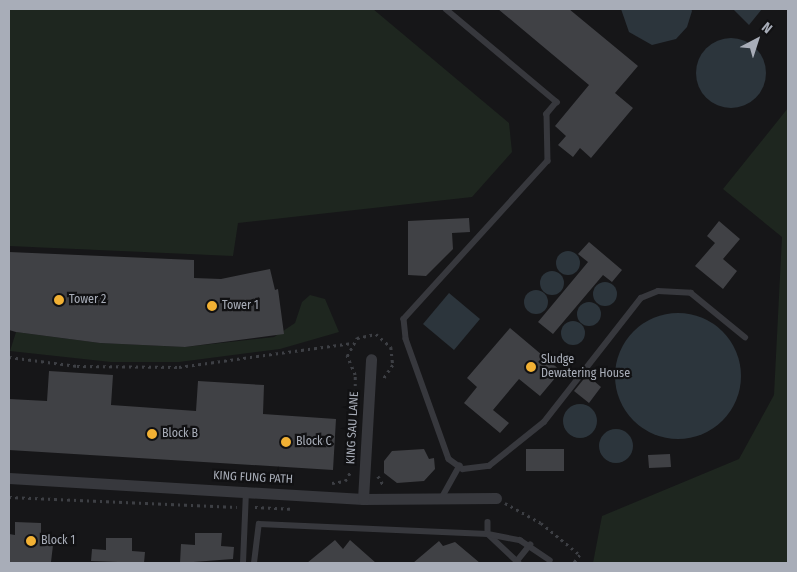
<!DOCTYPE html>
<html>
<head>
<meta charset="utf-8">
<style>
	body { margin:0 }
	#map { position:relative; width:797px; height:572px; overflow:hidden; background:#161618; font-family:"Fira Sans Condensed",sans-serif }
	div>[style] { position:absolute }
	.green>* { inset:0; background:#1e261f }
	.water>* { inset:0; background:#2c353c }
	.round { border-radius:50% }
	.building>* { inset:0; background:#404145 }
	.path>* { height:2.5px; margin-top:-1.25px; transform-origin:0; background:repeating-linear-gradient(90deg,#3d3f44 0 2.5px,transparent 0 6.5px) }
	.lane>* { height:5.5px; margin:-2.75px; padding:0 2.75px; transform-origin:2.75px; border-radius:2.75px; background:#37383d }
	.street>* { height:11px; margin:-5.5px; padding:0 5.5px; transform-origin:5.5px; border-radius:5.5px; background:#37383d }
	.dots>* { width:14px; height:14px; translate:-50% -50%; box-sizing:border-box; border:2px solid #111113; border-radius:50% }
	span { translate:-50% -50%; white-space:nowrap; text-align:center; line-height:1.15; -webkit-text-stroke:4.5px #111113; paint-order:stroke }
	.poi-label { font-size:12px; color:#a8adb8 }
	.left { translate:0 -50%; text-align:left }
	.street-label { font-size:12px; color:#a8adb8 }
	.frame { position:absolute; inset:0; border:10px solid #a8adb8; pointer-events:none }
	.north { position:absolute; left:732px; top:15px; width:50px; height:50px; -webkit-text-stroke:4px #111113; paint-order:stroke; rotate:40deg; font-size:14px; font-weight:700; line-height:20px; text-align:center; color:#a8adb8 }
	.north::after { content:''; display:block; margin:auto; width:18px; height:22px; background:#a8adb8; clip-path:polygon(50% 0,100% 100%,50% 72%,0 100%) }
</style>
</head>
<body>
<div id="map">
	<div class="green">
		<div style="clip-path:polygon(9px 9px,373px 9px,509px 123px,512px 152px,472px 197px,238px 223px,233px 256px,9px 246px)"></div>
		<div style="clip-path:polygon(788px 108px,788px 563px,593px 563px,602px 516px,739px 459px,774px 395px,782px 237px,723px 189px)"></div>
		<div style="clip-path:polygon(310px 295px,325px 299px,339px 332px,280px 349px,179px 362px,111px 362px,10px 351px,16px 332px,100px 343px,185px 347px,274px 337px,295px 323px,302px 302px)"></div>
	</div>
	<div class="water">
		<div style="clip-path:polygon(621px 9px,691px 9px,692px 11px,687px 27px,676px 39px,652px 45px,629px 32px)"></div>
		<div style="clip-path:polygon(733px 9px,762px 9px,749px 25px)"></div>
		<div class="round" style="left:696px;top:38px;width:70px;height:70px"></div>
		<div class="round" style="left:556px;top:251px;width:24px;height:24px"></div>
		<div class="round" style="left:540px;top:271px;width:24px;height:24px"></div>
		<div class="round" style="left:593px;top:282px;width:24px;height:24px"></div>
		<div class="round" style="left:524px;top:290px;width:24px;height:24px"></div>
		<div style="clip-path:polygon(449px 293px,480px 319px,454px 350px,423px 324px)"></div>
		<div class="round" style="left:577px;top:302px;width:24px;height:24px"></div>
		<div class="round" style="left:615px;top:313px;width:126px;height:126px"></div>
		<div class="round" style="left:561px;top:321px;width:24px;height:24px"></div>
		<div class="round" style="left:563px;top:404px;width:34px;height:34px"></div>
		<div class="round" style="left:599px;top:429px;width:34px;height:34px"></div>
	</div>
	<div class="building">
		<div style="clip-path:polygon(498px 9px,569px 9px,638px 66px,615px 93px,633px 108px,591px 158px,580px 148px,573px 157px,558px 145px,566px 136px,555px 126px,589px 85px)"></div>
		<div style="clip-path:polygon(469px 218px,470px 232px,452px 233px,453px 249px,426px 276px,408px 275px,408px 221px)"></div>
		<div style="clip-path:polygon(719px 221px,740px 239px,723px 259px,737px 271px,723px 289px,695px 266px,715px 243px,707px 236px)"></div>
		<div style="clip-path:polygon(589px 242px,622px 270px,612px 282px,603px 275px,553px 334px,538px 322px,588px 262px,578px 254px)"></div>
		<div style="clip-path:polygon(9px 252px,194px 260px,194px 278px,221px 279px,270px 269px,275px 290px,278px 289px,284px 334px,185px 347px,100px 343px,16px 332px,9px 330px)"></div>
		<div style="clip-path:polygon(510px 328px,561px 371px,540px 396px,519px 379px,493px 410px,509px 423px,500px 433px,464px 403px,477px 387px,467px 378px)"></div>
		<div style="clip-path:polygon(49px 371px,113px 375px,111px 405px,140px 407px,196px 411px,198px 381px,264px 385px,263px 414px,336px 419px,333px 470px,9px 450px,9px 399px,47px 401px)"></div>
		<div style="clip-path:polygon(587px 375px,601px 387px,589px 403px,574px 391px)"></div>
		<div style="clip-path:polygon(424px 449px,429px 459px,434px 458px,435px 469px,424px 481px,397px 483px,384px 473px,384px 461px,392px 451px)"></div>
		<div style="clip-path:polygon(526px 449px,564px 449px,564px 471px,526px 471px)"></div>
		<div style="clip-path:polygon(670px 454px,671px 467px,649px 468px,648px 455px)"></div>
		<div style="clip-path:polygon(15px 522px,41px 523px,41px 536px,54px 537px,51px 562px,9px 563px,9px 534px,15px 535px)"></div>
		<div style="clip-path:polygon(195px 533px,222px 533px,221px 546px,234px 547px,233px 559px,180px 563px,181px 544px,195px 545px)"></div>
		<div style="clip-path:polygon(106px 538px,132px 538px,132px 551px,145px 552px,144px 563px,91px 561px,92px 549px,106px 550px)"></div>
		<div style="clip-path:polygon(335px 540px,343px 549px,350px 540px,376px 563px,307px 563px)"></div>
		<div style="clip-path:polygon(439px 541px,443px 546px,455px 542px,480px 563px,413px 563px)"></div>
	</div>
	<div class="path">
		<div style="left:9px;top:357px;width:69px;rotate:7.5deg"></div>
		<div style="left:77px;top:366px;width:102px;rotate:0.6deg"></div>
		<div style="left:179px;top:367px;width:175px;rotate:-7.9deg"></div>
		<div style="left:355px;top:399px;width:24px;rotate:-90deg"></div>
		<div style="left:355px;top:375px;width:21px;rotate:-113deg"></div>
		<div style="left:347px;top:356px;width:21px;rotate:-61deg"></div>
		<div style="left:357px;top:338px;width:19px;rotate:-12deg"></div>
		<div style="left:376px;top:334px;width:20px;rotate:41deg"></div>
		<div style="left:391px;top:347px;width:18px;rotate:84deg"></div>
		<div style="left:393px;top:365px;width:18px;rotate:124deg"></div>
		<div style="left:378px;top:476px;width:12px;rotate:59deg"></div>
		<div style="left:332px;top:483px;width:13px;rotate:-9deg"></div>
		<div style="left:345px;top:481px;width:12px;rotate:-59deg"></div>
		<div style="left:9px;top:497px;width:228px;rotate:2.5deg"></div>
		<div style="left:505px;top:503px;width:41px;rotate:29.1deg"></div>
		<div style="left:541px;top:523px;width:50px;rotate:39.4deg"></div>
		<div style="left:580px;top:555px;width:10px;rotate:127deg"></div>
		<div style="left:255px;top:507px;width:35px;rotate:3deg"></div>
	</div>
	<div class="lane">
		<div style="left:446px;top:9px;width:145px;rotate:40deg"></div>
		<div style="left:557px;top:102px;width:16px;rotate:130deg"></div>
		<div style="left:547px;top:114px;width:47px;rotate:88.8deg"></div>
		<div style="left:548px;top:161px;width:214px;rotate:132.3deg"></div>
		<div style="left:404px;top:319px;width:20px;rotate:84deg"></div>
		<div style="left:406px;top:339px;width:127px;rotate:70.3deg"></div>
		<div style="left:449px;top:459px;width:17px;rotate:36deg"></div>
		<div style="left:463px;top:469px;width:26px;rotate:-7deg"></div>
		<div style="left:489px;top:466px;width:70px;rotate:-38.7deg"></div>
		<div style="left:544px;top:422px;width:157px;rotate:-52deg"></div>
		<div style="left:641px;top:298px;width:18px;rotate:-22deg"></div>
		<div style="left:658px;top:291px;width:33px;rotate:3deg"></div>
		<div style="left:691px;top:293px;width:70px;rotate:39.2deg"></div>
		<div style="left:441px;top:499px;width:38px;rotate:-61deg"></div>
		<div style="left:488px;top:522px;width:12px;rotate:90deg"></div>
		<div style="left:488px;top:534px;width:42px;rotate:43.1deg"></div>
		<div style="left:517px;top:561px;width:21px;rotate:-51deg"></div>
		<div style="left:243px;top:563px;width:72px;rotate:-87.6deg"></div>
		<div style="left:254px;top:563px;width:39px;rotate:-83deg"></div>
		<div style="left:259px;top:524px;width:229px;rotate:2.5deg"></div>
		<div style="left:488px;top:534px;width:33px;rotate:11deg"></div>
		<div style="left:520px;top:540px;width:36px;rotate:34deg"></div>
	</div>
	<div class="street">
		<div style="left:9px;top:478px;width:355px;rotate:3.4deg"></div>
		<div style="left:363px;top:499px;width:133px;rotate:-0.4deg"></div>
		<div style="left:363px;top:499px;width:140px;rotate:-86.7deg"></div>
	</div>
	<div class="dots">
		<div style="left:59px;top:300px;background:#f2b134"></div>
		<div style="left:212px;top:306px;background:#f2b134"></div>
		<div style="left:531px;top:367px;background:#f2b134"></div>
		<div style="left:152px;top:434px;background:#f2b134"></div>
		<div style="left:286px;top:442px;background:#f2b134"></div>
		<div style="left:31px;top:541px;background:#f2b134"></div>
	</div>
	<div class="poi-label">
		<span class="left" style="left:69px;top:300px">Tower 2</span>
		<span class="left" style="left:222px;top:306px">Tower 1</span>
		<span class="left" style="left:541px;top:367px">Sludge<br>Dewatering House</span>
		<span class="left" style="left:162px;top:434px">Block B</span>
		<span class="left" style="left:296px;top:442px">Block C</span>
		<span class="left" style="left:41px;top:541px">Block 1</span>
	</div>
	<div class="street-label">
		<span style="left:353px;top:428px;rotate:-87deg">KING SAU LANE</span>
		<span style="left:253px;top:478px;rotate:3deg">KING FUNG PATH</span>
	</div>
	<div class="frame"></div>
	<div class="north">N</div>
</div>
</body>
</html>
